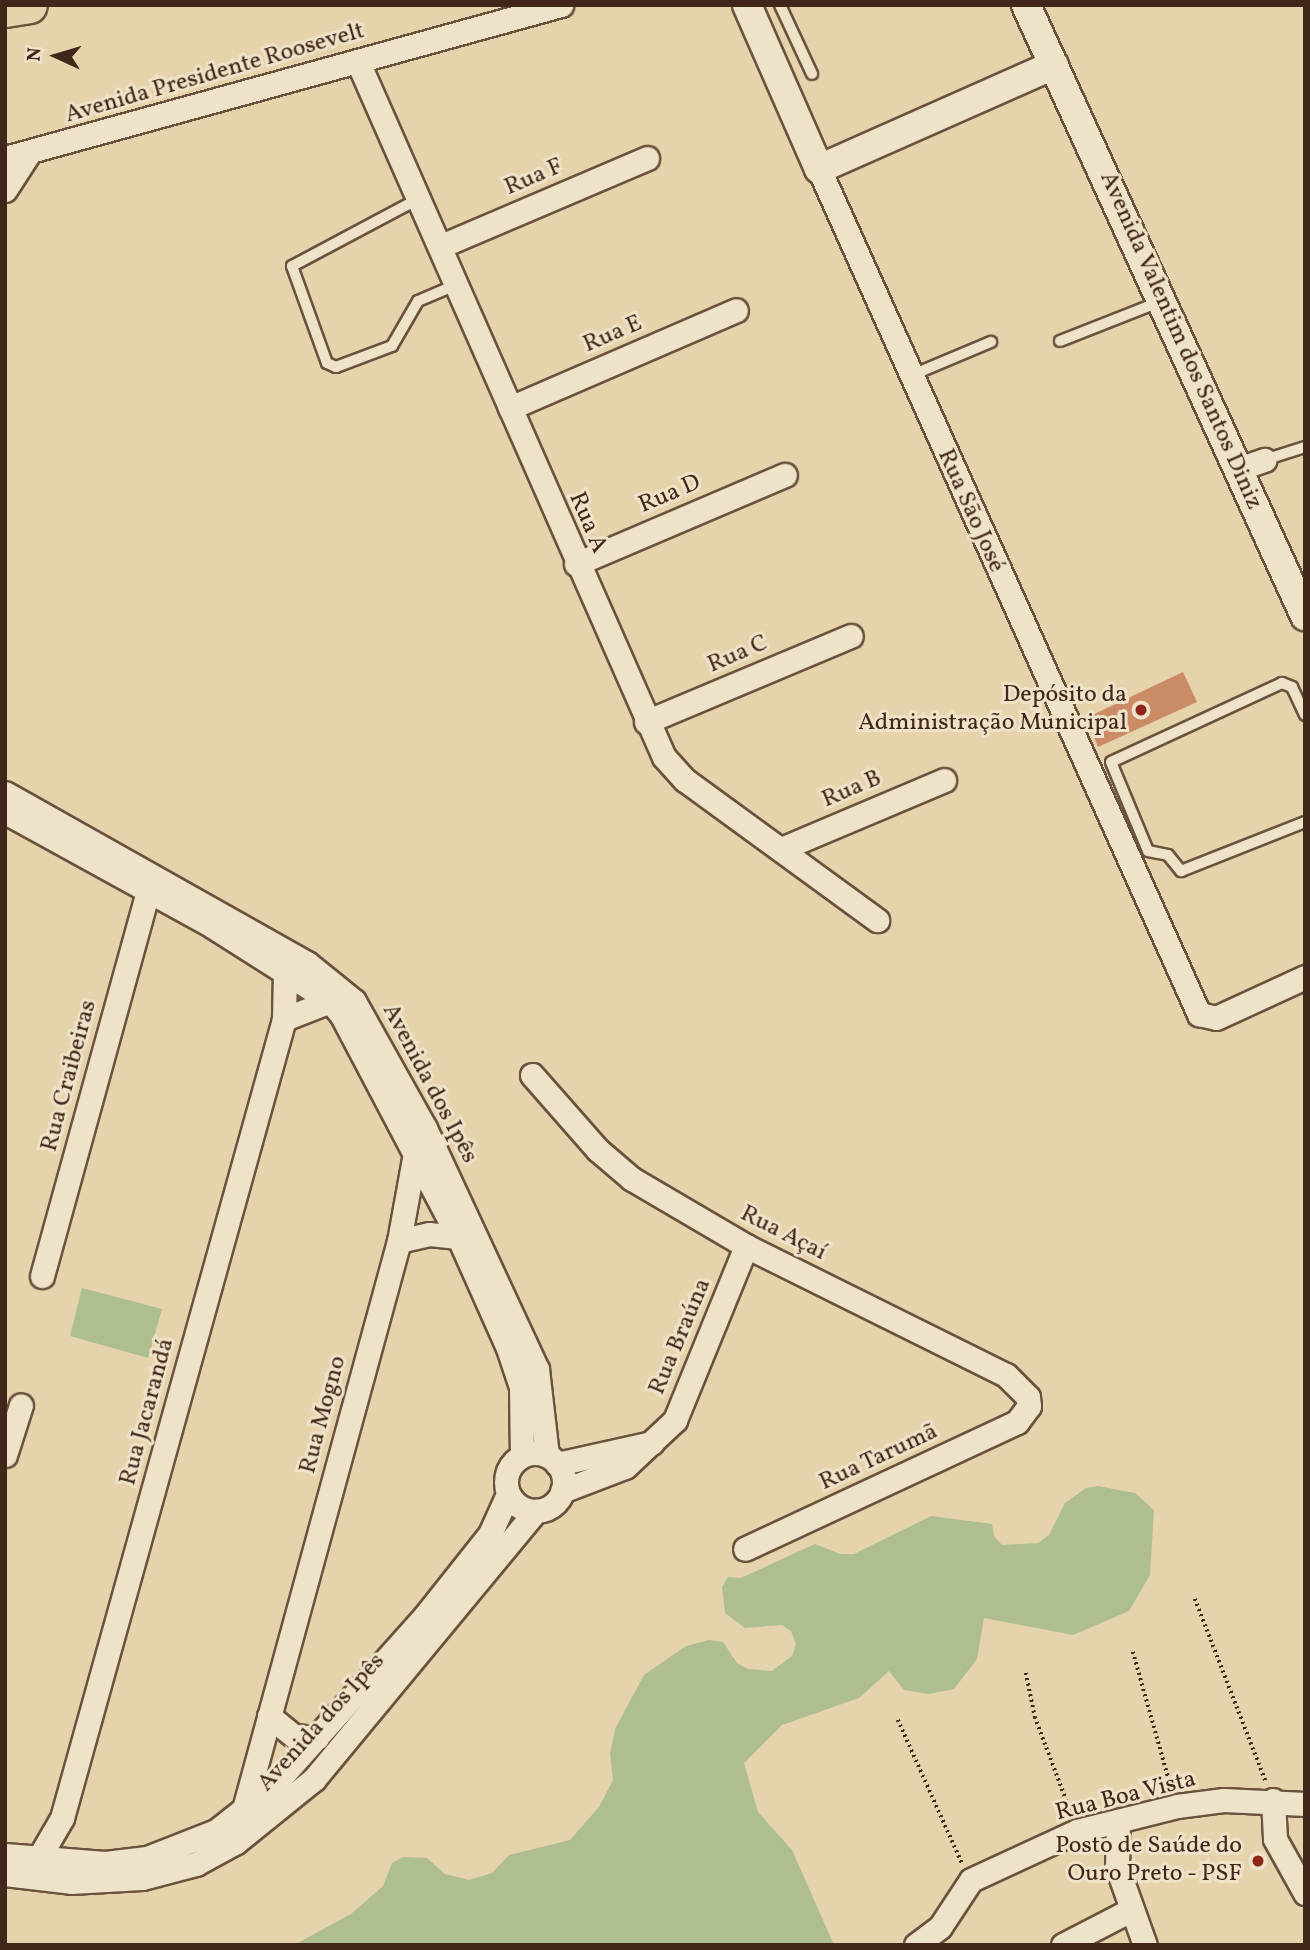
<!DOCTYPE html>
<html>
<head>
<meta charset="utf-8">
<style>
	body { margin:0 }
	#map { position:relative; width:1310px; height:1950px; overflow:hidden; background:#e5d3ab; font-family:Vollkorn,serif }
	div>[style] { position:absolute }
	.green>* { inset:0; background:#aebe8e }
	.building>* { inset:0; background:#cb8b67 }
	.path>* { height:3.5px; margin-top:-1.75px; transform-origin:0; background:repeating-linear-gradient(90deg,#412719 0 2px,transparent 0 5.5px) }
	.roads { filter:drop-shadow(2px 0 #6a523e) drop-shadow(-2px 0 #6a523e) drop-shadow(0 2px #6a523e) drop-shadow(0 -2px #6a523e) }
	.service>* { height:10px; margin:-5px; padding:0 5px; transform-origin:5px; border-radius:5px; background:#eee2c8 }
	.minor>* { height:23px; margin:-11.5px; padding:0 11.5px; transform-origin:11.5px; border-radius:11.5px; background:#eee2c8 }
	.minor>.ring { margin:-11.5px; padding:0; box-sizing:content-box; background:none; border:23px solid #eee2c8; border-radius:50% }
	.tertiary>* { height:28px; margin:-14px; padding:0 14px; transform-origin:14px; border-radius:14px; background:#eee2c8 }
	.primary>* { height:35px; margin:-17.5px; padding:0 17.5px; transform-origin:17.5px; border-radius:17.5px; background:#e5d3ab }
	.dots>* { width:19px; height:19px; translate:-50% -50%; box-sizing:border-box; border:4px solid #eee2c8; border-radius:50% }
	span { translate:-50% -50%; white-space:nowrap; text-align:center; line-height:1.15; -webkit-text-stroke:6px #eee2c8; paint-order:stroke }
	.street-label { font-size:24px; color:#412719 }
	.poi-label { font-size:24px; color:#412719 }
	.right { translate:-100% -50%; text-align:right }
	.frame { position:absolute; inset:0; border:7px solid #412719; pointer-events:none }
	.north { position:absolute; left:21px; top:21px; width:70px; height:70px; -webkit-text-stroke:5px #eee2c8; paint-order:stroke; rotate:274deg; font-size:19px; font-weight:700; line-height:28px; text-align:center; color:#412719 }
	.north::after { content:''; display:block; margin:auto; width:24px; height:32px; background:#412719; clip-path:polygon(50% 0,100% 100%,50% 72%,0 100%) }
</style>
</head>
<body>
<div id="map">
	<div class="green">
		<div style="clip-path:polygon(82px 1288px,162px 1309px,148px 1358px,70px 1336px)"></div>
		<div style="clip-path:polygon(1098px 1486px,1135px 1493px,1154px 1510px,1150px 1575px,1129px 1611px,1073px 1635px,984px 1618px,977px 1659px,954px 1689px,929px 1694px,904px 1690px,889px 1671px,859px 1698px,782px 1725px,744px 1763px,758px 1812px,792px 1850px,834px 1945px,294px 1945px,351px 1914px,383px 1886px,392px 1863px,403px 1857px,427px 1858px,445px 1874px,469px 1880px,492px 1873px,509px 1855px,570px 1840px,599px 1807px,613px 1780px,610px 1754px,615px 1729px,644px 1675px,686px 1646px,709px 1640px,723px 1642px,737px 1663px,748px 1669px,772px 1671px,792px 1656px,796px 1644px,791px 1631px,782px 1625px,745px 1628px,725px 1613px,722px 1587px,728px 1577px,741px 1578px,815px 1544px,840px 1554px,854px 1554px,931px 1516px,992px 1524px,994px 1536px,1002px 1545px,1038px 1543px,1049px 1535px,1065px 1503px,1086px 1488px)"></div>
	</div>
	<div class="building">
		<div style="clip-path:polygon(1183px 672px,1197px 702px,1098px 747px,1086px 718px)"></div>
	</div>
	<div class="path">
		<div style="left:1195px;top:1599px;width:196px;rotate:68.8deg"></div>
		<div style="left:1133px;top:1652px;width:140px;rotate:74.3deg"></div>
		<div style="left:1026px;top:1673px;width:45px;rotate:78.4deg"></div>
		<div style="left:1035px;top:1717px;width:103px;rotate:69.4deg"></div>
		<div style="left:898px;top:1720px;width:157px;rotate:65.9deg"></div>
	</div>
	<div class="roads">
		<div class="service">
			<div style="left:780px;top:5px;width:76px;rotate:65.1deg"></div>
			<div style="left:420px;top:198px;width:145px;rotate:152deg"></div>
			<div style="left:292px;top:266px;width:103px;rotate:70.2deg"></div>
			<div style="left:327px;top:363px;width:10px;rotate:24deg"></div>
			<div style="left:336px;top:367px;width:60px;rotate:-20.6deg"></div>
			<div style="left:392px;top:346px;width:52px;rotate:-60deg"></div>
			<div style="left:418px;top:301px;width:43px;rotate:-23deg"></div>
			<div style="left:1060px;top:341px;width:106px;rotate:-21.5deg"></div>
			<div style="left:910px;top:376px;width:88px;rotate:-22.8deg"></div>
			<div style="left:1264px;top:460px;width:43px;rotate:-17.6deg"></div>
			<div style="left:1305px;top:715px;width:31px;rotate:-115deg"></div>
			<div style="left:1292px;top:687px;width:11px;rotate:-158deg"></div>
			<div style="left:1282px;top:683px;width:188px;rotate:155.2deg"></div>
			<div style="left:1111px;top:762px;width:96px;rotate:67.4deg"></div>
			<div style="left:1148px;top:851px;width:20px;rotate:11deg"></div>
			<div style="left:1168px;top:855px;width:21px;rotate:51deg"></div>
			<div style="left:1181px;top:871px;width:133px;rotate:-21.6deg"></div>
		</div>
		<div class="minor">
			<div style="left:358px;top:62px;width:759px;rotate:66.24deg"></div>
			<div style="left:664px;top:757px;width:31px;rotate:48deg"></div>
			<div style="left:685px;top:780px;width:238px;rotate:36.1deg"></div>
			<div style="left:5px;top:158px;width:577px;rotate:-15.39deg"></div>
			<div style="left:819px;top:169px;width:927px;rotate:65.79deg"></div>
			<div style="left:1199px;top:1014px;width:17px;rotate:13deg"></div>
			<div style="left:1216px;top:1018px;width:98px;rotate:-24.7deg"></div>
			<div style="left:5px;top:190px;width:44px;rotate:-57deg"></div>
			<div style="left:441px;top:246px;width:224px;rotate:-23.1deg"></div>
			<div style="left:510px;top:408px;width:246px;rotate:-23.4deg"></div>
			<div style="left:1238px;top:469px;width:28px;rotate:-19deg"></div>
			<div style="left:576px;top:564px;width:227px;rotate:-23.1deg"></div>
			<div style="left:646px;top:722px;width:222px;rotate:-22.8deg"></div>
			<div style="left:5px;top:793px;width:347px;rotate:29.4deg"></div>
			<div style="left:307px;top:963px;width:60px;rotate:39deg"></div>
			<div style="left:354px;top:1001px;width:145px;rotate:60.8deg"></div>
			<div style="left:425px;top:1128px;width:266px;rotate:65.1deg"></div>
			<div style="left:537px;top:1369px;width:87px;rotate:83.4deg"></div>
			<div style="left:5px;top:812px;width:236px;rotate:28.8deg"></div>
			<div style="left:212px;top:926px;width:140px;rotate:32.4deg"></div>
			<div style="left:330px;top:1001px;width:17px;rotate:50deg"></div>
			<div style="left:341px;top:1014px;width:253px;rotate:62.2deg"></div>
			<div style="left:459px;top:1238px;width:120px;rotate:66deg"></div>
			<div style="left:508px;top:1348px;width:41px;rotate:71.6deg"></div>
			<div style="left:521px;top:1387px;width:68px;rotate:89.2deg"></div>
			<div style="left:781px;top:849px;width:177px;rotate:-22.9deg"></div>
			<div style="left:284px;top:1019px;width:49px;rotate:-21.4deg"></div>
			<div style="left:532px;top:1075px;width:100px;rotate:48.7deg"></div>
			<div style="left:598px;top:1150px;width:45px;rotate:40.5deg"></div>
			<div style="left:632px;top:1179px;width:132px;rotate:30.4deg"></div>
			<div style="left:746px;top:1246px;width:290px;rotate:26.4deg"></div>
			<div style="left:1006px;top:1375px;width:31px;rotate:45deg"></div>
			<div style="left:1028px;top:1397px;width:9px;rotate:84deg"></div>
			<div style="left:1029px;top:1406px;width:20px;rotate:127deg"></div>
			<div style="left:1017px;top:1422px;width:300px;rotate:155deg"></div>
			<div style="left:399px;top:1241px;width:31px;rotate:-13deg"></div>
			<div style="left:429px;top:1234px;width:39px;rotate:6deg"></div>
			<div style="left:42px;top:1276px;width:399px;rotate:-74.6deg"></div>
			<div class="ring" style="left:506px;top:1453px;width:35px;height:35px"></div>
			<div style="left:5px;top:1455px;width:52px;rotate:-72.3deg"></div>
			<div style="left:557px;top:1464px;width:97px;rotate:-12.5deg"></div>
			<div style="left:562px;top:1491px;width:67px;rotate:-20.9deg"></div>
			<div style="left:625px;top:1467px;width:69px;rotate:-43.2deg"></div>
			<div style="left:675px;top:1420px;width:188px;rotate:-67.8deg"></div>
			<div style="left:269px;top:1716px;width:32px;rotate:39deg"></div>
			<div style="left:294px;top:1736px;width:23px;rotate:5deg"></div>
			<div style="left:1273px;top:1800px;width:39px;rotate:87deg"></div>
			<div style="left:1275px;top:1839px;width:62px;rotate:60.9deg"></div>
			<div style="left:244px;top:1809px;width:589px;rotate:-74.74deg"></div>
			<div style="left:399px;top:1241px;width:96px;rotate:-79.7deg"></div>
			<div style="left:1118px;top:1821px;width:46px;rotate:91.2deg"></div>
			<div style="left:1117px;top:1867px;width:83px;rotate:70.3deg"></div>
			<div style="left:5px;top:1855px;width:100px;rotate:4.6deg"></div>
			<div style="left:105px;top:1863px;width:42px;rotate:-6.8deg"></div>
			<div style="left:147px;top:1858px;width:74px;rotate:-21.4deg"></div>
			<div style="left:216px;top:1831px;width:73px;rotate:-38.3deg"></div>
			<div style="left:273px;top:1786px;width:228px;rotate:-48.2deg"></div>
			<div style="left:425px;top:1616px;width:105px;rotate:-51.6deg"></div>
			<div style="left:490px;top:1534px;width:44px;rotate:-65.8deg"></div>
			<div style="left:37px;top:1861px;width:50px;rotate:-59.8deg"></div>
			<div style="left:62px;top:1818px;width:829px;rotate:-74.47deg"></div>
			<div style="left:284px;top:1019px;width:46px;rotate:-88.8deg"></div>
			<div style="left:5px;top:1874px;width:66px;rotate:6.9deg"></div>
			<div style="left:71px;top:1882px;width:71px;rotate:-3.2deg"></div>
			<div style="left:142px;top:1878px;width:56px;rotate:-14.5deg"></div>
			<div style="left:196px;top:1864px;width:46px;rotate:-28.8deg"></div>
			<div style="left:236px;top:1842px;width:100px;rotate:-38.9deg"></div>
			<div style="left:314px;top:1779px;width:348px;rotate:-50.4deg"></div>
			<div style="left:916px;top:1945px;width:30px;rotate:-37deg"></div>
			<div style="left:940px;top:1927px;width:56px;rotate:-56.6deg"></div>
			<div style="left:971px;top:1880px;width:117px;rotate:-24.8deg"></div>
			<div style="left:1077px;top:1831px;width:103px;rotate:-14deg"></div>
			<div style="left:1177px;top:1806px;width:47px;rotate:-7.3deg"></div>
			<div style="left:1224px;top:1800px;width:81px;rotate:2.8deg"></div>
			<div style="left:1063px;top:1945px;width:74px;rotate:-27.3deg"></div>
		</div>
		<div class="tertiary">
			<div style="left:747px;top:5px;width:179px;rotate:66.3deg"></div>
			<div style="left:819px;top:169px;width:257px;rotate:-23.9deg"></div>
			<div style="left:1026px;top:5px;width:672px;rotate:65.46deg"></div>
		</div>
		<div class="primary">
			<div style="left:5px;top:9px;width:24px;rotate:-9deg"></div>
		</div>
	</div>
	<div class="dots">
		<div style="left:1141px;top:710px;background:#8f2418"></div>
		<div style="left:1258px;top:1861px;background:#8f2418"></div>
	</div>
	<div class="street-label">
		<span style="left:215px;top:74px;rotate:-16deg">Avenida Presidente Roosevelt</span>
		<span style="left:534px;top:178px;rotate:-23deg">Rua F</span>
		<span style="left:613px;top:335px;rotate:-23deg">Rua E</span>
		<span style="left:1180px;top:341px;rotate:66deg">Avenida Valentim dos Santos Diniz</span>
		<span style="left:670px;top:495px;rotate:-23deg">Rua D</span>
		<span style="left:970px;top:511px;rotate:66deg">Rua São José</span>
		<span style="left:587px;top:523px;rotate:67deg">Rua A</span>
		<span style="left:738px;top:655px;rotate:-23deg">Rua C</span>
		<span style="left:852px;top:790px;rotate:-23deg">Rua B</span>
		<span style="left:70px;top:1076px;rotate:-75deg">Rua Craibeiras</span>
		<span style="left:429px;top:1084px;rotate:62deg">Avenida dos Ipês</span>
		<span style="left:783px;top:1234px;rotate:27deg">Rua Açaí</span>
		<span style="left:681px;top:1337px;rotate:-67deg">Rua Braúna</span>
		<span style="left:148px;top:1412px;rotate:-75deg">Rua Jacarandá</span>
		<span style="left:324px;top:1415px;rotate:-75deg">Rua Mogno</span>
		<span style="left:879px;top:1458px;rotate:-25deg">Rua Tarumã</span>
		<span style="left:322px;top:1723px;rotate:-48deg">Avenida dos Ipês</span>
		<span style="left:1126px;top:1797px;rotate:-14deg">Rua Boa Vista</span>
	</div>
	<div class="poi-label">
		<span class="right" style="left:1127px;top:710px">Depósito da<br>Administração Municipal</span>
		<span class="right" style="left:1242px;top:1861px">Posto de Saúde do<br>Ouro Preto - PSF</span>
	</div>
	<div class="frame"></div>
	<div class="north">N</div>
</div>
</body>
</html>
